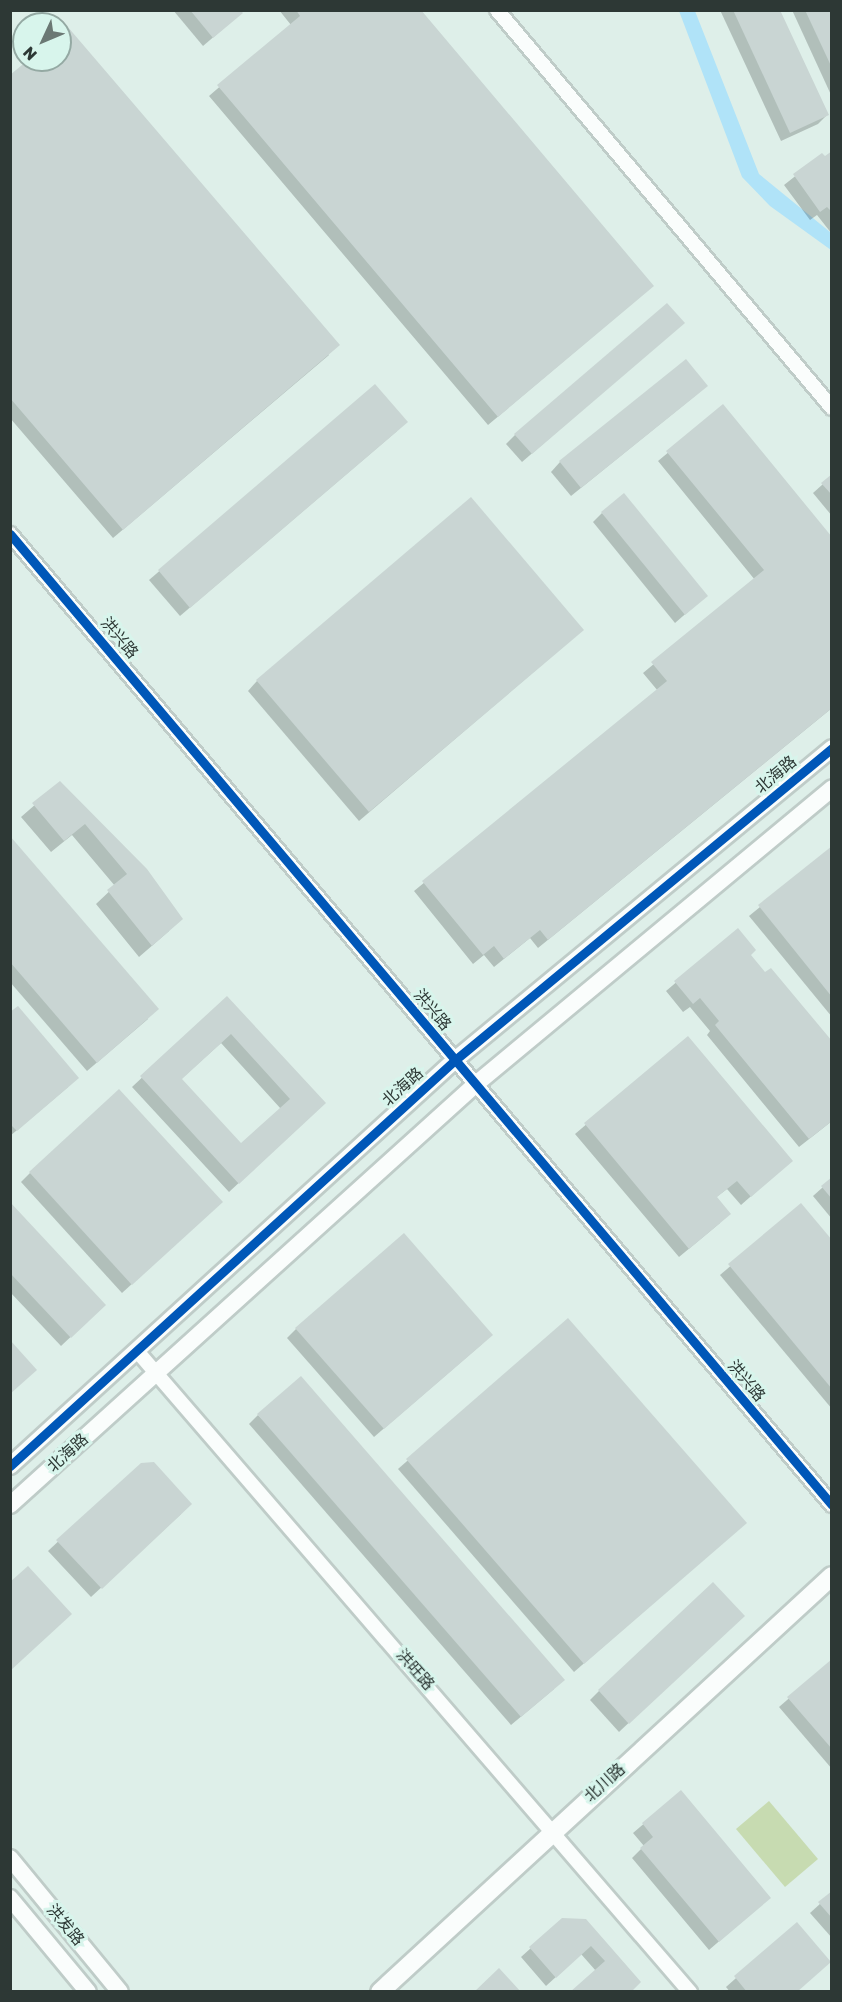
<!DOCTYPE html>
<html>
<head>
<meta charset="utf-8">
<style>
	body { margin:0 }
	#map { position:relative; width:842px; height:2002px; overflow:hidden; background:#deefe9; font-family:Rubik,"Noto Sans SC",sans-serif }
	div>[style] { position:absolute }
	.green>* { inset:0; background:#c7dbb1 }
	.water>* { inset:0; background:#b0e3f8 }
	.shadow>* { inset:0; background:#0003 }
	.building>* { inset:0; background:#c9d5d3 }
	.roads { filter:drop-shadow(2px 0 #bfccc8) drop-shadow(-2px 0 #bfccc8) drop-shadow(0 2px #bfccc8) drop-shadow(0 -2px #bfccc8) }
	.minor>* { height:14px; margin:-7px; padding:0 7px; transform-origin:7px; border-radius:7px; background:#fafdfc }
	.tertiary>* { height:16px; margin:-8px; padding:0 8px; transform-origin:8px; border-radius:8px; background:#fafdfc }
	.secondary>* { height:18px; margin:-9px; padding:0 9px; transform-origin:9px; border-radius:9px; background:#fafdfc }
	.cycleway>* { height:9px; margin:-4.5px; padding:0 4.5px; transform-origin:4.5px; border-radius:4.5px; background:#0057b8 }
	span { translate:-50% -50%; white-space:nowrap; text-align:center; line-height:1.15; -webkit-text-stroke:6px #d8f5ec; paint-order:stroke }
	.street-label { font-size:16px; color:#2d3835 }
	.frame { position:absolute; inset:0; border:12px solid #2d3835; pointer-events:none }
	.north { position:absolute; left:12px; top:12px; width:60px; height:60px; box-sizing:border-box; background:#d8f5ec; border:2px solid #94a9a3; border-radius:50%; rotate:226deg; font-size:16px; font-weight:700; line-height:24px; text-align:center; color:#2d3835 }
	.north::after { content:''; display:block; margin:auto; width:21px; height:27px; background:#6b7874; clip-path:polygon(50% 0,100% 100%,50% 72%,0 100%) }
</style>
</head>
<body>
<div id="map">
	<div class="green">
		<div style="clip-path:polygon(769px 1801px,818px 1859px,785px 1887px,736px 1829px)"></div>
	</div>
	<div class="water">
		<div style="clip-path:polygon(679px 11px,695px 11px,759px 174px,830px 232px,831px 250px,770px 206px,742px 177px)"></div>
	</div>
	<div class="shadow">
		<div style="clip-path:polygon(173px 10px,238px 10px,231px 22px,203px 46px)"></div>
		<div style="clip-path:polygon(279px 10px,419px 10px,642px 295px,488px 425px,209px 96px,291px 25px)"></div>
		<div style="clip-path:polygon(720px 10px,779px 10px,827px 115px,818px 124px,781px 141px)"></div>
		<div style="clip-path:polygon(792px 10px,832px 10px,832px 97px)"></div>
		<div style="clip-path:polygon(60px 34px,329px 355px,113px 538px,10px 418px,10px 77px,30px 60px,60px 60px)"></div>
		<div style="clip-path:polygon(832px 153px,832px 234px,817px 215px,810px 220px,784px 185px,822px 155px,825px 158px)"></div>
		<div style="clip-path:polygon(683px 323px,522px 462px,506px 444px,515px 435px)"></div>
		<div style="clip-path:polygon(375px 386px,397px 431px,180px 616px,149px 580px)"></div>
		<div style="clip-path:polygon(696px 395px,571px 496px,551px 472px,560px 462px)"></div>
		<div style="clip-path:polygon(723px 407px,832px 708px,538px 948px,530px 938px,494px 967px,484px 955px,473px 964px,414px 891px,658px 691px,643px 673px,755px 580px,658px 461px)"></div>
		<div style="clip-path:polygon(832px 476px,832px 516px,813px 493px)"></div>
		<div style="clip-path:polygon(602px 513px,706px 596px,675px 623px,593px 522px)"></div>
		<div style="clip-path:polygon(572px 639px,359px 821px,248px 691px,257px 681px)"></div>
		<div style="clip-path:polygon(60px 783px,146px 870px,169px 931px,139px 957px,96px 904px,115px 886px,72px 835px,51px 852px,21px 817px)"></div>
		<div style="clip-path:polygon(10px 838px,148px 1019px,87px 1071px,10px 982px)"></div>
		<div style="clip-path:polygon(832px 848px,832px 1017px,749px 916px)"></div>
		<div style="clip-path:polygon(738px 930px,832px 1121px,799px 1147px,707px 1035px,710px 1031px,690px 1007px,683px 1012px,666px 991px)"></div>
		<div style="clip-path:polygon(evenodd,227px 998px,315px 1112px,229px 1192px,132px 1087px,227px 998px,221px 1043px,281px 1109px,241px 1146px,181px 1079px,221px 1043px)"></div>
		<div style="clip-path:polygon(10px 1014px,68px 1087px,10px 1136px)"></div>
		<div style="clip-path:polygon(688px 1038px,791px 1161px,741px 1205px,727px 1189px,715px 1198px,720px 1223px,679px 1257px,575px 1134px)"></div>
		<div style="clip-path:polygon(30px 1173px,212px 1211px,122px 1293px,21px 1182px)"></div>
		<div style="clip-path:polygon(832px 1179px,832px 1219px,813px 1196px)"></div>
		<div style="clip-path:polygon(10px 1204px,95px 1314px,61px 1346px,10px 1292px)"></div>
		<div style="clip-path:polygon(801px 1206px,832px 1242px,832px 1409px,720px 1275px)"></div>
		<div style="clip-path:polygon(568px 1320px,735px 1532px,574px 1672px,398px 1469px)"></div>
		<div style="clip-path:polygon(296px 1329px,482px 1344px,374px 1437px,287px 1338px)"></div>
		<div style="clip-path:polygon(258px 1415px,554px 1689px,511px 1725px,249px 1424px)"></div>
		<div style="clip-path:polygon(141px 1464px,181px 1514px,91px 1597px,48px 1551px)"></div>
		<div style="clip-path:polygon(733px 1625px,619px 1732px,590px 1700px,599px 1691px)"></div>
		<div style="clip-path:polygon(832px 1661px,832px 1769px,779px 1707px)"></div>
		<div style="clip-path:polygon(681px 1792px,769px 1898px,709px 1950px,632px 1858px,644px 1846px,633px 1833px)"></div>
		<div style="clip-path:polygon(832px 1893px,832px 1938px,810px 1913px)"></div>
		<div style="clip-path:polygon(562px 1920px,639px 1982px,596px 1971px,581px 1954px,546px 1986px,521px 1957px)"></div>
		<div style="clip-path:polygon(797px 1924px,797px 1992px,730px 1992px,726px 1987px)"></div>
	</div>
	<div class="building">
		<div style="clip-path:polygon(190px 10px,240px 10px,243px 13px,213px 38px)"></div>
		<div style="clip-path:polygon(296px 10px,421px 10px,654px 286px,498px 417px,217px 85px,300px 16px)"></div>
		<div style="clip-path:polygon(733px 10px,780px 10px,829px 115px,790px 133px)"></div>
		<div style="clip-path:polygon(805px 10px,832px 10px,832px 68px)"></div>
		<div style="clip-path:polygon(67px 26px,340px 345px,123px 530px,10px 398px,10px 75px,28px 60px,60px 60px,60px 32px)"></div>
		<div style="clip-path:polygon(832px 151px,832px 212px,827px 207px,820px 212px,793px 174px,822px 153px,825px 156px)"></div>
		<div style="clip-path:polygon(667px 303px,685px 323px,532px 454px,514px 434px)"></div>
		<div style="clip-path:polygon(686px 359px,708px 386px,581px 488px,559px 461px)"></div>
		<div style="clip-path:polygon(375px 384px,408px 422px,190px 608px,158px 570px)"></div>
		<div style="clip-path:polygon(723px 404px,832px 537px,832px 708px,548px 940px,540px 930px,504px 959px,494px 946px,483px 955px,422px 881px,667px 681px,651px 662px,764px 570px,666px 451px)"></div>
		<div style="clip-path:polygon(832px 474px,832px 495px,821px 483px)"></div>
		<div style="clip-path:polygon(624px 493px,708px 596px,685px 615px,601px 512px)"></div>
		<div style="clip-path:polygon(471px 497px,584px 630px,369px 812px,256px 680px)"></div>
		<div style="clip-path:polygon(60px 781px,147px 869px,183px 919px,152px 946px,107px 890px,127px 874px,85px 824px,64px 841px,32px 803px)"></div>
		<div style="clip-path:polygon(10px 836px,159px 1009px,97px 1063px,10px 962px)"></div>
		<div style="clip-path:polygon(832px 846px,832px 997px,758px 905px)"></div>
		<div style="clip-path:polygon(738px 928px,756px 950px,751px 955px,765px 972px,771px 968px,832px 1041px,832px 1121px,809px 1139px,715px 1025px,719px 1021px,700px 998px,693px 1004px,674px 981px)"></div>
		<div style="clip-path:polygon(evenodd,227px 996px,326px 1103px,239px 1184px,140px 1076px,227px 996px,231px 1034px,290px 1099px,241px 1143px,182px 1079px,231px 1034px)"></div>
		<div style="clip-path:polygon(18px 1006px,79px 1078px,17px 1131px,10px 1124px,10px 1012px)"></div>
		<div style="clip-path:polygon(688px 1036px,793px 1161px,751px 1197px,737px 1181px,717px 1197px,731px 1214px,689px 1249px,584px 1123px)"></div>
		<div style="clip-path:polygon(119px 1089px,223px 1202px,132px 1285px,29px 1172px)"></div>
		<div style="clip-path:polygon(832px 1177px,832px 1199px,821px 1186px)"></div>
		<div style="clip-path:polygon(10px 1202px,106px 1305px,71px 1338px,10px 1273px)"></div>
		<div style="clip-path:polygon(801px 1203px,832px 1240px,832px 1389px,728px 1264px)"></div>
		<div style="clip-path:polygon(404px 1233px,493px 1335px,384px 1429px,295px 1328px)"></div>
		<div style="clip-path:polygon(568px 1318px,747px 1523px,584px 1664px,406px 1459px)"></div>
		<div style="clip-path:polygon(10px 1340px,37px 1370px,10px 1394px)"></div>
		<div style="clip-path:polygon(301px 1376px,565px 1680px,521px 1717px,257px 1414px)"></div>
		<div style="clip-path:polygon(154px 1462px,192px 1504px,102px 1589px,56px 1540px,141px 1463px)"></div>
		<div style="clip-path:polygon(28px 1566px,72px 1614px,10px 1671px,10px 1582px)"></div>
		<div style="clip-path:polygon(713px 1582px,745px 1616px,629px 1724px,598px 1690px)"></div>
		<div style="clip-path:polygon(832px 1659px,832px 1749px,787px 1697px)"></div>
		<div style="clip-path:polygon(681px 1790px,771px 1898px,719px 1942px,640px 1848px,653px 1837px,642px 1823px)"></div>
		<div style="clip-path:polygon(832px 1891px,832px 1918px,818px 1902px)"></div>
		<div style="clip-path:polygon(562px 1918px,586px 1919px,641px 1982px,631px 1992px,570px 1992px,605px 1961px,591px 1946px,556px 1978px,529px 1947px)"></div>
		<div style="clip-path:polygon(797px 1922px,831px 1962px,797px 1992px,747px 1992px,734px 1976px)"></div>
		<div style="clip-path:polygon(499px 1968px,521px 1992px,474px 1992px)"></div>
	</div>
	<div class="roads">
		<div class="minor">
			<div style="left:497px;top:10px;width:520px;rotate:49.91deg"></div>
			<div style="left:10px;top:534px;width:1272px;rotate:49.75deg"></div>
			<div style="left:137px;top:1351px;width:847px;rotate:49.22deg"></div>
		</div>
		<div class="tertiary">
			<div style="left:10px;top:1466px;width:602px;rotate:-42.38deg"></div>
			<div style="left:455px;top:1060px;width:489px;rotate:-39.6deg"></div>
			<div style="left:10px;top:1505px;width:628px;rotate:-42.1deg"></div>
			<div style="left:476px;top:1084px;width:463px;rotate:-39.7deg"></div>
			<div style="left:10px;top:1858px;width:173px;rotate:50.6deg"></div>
			<div style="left:10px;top:1898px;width:122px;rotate:50.3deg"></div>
		</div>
		<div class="secondary">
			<div style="left:380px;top:1992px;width:614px;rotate:-42.63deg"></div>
		</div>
	</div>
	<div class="cycleway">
		<div style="left:10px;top:534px;width:1272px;rotate:49.75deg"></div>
		<div style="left:10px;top:1466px;width:602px;rotate:-42.38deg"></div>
		<div style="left:455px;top:1060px;width:489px;rotate:-39.6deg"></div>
	</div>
	<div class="street-label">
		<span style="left:119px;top:638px;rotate:50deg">洪兴路</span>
		<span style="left:776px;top:775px;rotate:-40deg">北海路</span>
		<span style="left:432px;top:1010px;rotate:50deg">洪兴路</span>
		<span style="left:403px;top:1087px;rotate:-42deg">北海路</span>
		<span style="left:746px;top:1381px;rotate:50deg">洪兴路</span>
		<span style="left:68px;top:1453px;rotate:-42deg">北海路</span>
		<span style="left:415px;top:1670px;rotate:49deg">洪旺路</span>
		<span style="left:605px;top:1783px;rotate:-42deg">北川路</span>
		<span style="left:65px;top:1925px;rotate:50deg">洪发路</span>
	</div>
	<div class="frame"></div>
	<div class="north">N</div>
</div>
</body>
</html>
